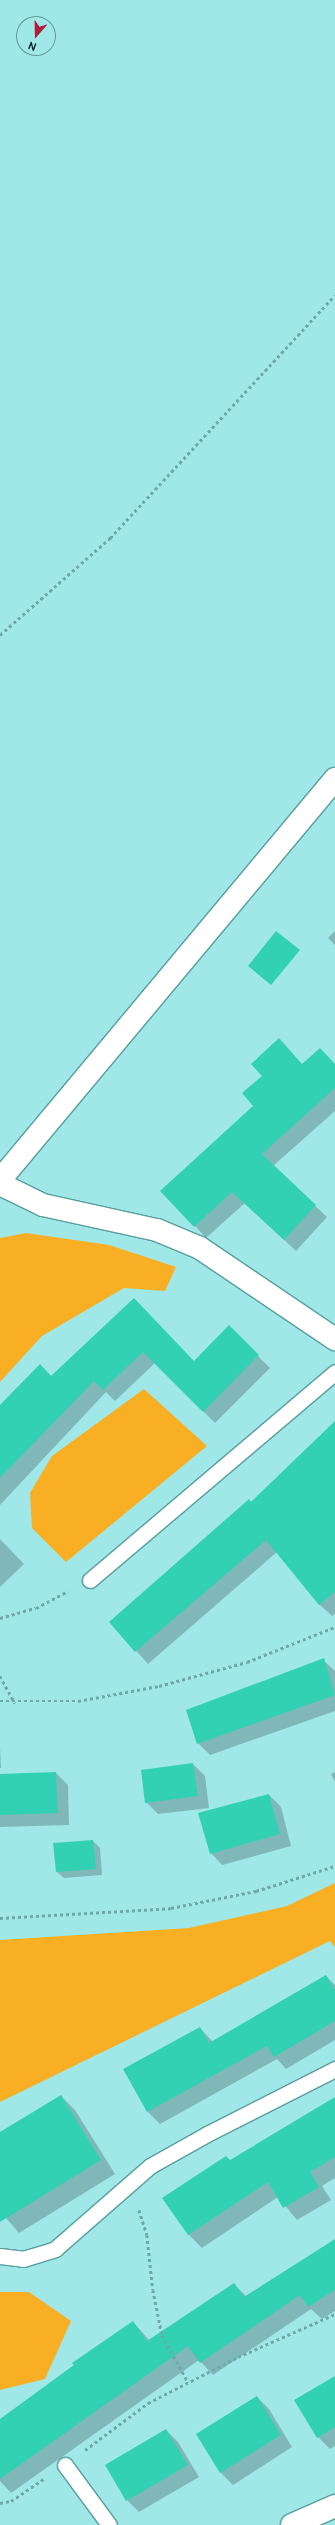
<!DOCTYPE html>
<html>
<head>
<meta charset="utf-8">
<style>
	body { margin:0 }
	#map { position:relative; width:335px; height:2525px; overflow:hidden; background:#a0e7e8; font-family:Cabin,sans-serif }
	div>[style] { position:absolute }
	.green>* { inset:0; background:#f8af24 }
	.shadow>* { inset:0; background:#0003 }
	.building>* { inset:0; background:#32d1b3 }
	.path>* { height:2.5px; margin-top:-1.25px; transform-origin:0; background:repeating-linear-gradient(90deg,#6ea8a9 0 3px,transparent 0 6px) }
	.roads { filter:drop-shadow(1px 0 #579e9f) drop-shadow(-1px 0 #579e9f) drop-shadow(0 1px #579e9f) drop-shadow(0 -1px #579e9f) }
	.service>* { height:15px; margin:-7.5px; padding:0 7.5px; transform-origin:7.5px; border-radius:7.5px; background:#fff }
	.minor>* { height:22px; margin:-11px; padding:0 11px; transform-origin:11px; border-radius:11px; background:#fff }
	.tertiary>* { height:22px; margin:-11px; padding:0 11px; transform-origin:11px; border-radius:11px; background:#fff }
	span { translate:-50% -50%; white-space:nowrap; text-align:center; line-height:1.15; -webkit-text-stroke:3px #a0e7e8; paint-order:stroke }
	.north { position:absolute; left:16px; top:16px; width:40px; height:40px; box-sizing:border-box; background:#a0e7e8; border:1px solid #62999a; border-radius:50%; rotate:200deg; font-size:11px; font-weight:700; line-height:16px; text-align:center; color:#052424 }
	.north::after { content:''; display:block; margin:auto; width:14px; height:18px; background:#b11e3c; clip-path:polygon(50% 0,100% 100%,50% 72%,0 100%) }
</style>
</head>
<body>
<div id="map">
	<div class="green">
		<div style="clip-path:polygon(26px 1233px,109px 1245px,176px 1267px,165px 1291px,124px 1288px,42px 1336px,0 1382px,0 1238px)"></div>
		<div style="clip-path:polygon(144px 1389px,207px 1446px,66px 1562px,32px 1528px,30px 1493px,52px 1456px)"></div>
		<div style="clip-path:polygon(335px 1883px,335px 1947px,330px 1941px,0 2102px,0 1940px,189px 1928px,287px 1906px)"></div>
		<div style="clip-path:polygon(0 2292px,29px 2292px,71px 2321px,45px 2379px,0 2390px)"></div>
	</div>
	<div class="shadow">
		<div style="clip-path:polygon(335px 931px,335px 945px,328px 938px)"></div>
		<div style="clip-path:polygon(320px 1049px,335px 1064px,335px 1111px,273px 1166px,327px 1217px,296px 1251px,245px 1203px,206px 1238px,195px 1226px,255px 1106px)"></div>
		<div style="clip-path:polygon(134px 1299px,194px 1362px,229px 1327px,270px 1368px,215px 1423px,155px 1363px,115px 1401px,106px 1392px,0 1505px,0 1406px,51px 1377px)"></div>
		<div style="clip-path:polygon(335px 1442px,335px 1614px,332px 1616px,320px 1605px,277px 1552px,148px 1664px,110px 1622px,251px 1503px)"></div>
		<div style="clip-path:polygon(0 1539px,24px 1564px,0 1587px)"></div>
		<div style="clip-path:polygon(323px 1660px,335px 1671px,335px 1711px,210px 1755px,198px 1743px)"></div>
		<div style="clip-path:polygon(0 1748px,1px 1768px,0 1768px)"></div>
		<div style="clip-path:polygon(193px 1764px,205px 1776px,209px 1808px,158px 1814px,146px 1802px)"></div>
		<div style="clip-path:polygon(335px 1772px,335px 1782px,331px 1774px)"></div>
		<div style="clip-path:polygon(56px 1773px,68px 1785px,69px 1825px,0 1827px,0 1775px)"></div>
		<div style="clip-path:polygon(269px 1795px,281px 1807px,291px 1846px,222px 1865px,211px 1853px)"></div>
		<div style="clip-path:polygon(93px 1841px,100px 1848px,102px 1875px,64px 1878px,57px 1872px)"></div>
		<div style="clip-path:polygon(326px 1976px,335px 1985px,335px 2040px,286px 2069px,277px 2059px,160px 2124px,148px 2112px,124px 2070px,200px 2028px,213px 2042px)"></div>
		<div style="clip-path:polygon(61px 2096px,75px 2110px,115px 2174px,19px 2233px,0 2211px,0 2133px)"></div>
		<div style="clip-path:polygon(335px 2106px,335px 2178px,322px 2186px,331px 2200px,297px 2220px,278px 2197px,202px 2248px,189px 2235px,164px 2198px)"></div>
		<div style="clip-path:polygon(335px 2240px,335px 2311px,322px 2319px,311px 2309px,213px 2375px,199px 2360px,11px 2493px,0 2481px,0 2420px,133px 2322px,150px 2341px,234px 2284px,247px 2297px)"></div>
		<div style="clip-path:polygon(335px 2377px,335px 2446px,330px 2449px,318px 2437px)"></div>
		<div style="clip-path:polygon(257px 2397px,269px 2409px,292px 2447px,233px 2485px,221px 2473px,197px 2435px)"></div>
		<div style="clip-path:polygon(166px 2430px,178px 2442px,199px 2477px,139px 2512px,127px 2500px)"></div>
	</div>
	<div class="building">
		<div style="clip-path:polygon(276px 931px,300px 950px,271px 985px,248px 966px)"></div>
		<div style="clip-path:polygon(279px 1038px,302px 1064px,320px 1048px,335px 1064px,335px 1088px,262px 1154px,316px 1205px,284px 1240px,232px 1192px,194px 1227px,160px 1191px,253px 1106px,242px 1093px,262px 1076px,251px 1064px)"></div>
		<div style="clip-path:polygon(134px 1298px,194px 1361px,229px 1325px,259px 1355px,203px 1412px,143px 1352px,103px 1390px,94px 1381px,0 1478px,0 1405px,40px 1364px,51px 1376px)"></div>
		<div style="clip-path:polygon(335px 1421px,335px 1592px,319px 1605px,266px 1540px,135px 1652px,109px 1622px,249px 1499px,251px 1502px)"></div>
		<div style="clip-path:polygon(324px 1658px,335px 1695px,197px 1744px,186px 1710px)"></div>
		<div style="clip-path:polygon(193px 1763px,198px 1796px,145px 1803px,141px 1770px)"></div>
		<div style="clip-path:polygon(56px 1772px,58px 1813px,0 1815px,0 1774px)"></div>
		<div style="clip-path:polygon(269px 1794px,280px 1834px,210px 1854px,198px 1813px)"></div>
		<div style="clip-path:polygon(93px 1840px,96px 1869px,56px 1872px,53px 1843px)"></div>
		<div style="clip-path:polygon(326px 1975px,335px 1990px,335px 2021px,274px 2057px,267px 2046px,147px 2112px,123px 2069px,200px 2027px,209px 2043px)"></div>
		<div style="clip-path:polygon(61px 2095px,101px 2160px,0 2222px,0 2132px)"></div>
		<div style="clip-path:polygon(335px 2097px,335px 2157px,310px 2172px,319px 2187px,283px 2208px,268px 2182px,188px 2235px,162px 2198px,226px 2156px,230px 2160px)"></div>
		<div style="clip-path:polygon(335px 2239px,335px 2290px,308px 2307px,300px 2295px,200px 2363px,188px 2346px,0 2479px,0 2419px,74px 2365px,72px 2363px,133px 2321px,147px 2341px,234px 2283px,244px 2297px)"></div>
		<div style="clip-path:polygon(335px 2376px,335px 2427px,317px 2438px,294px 2400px)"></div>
		<div style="clip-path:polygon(257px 2396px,281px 2435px,220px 2473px,196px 2434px)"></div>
		<div style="clip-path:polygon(166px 2429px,188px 2465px,126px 2501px,105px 2465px)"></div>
	</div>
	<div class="path">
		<div style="left:0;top:635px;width:147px;rotate:-41.4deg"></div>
		<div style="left:110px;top:538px;width:331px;rotate:-47.2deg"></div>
		<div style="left:0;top:1618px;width:37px;rotate:-16deg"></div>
		<div style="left:36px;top:1608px;width:36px;rotate:-28deg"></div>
		<div style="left:0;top:1676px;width:31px;rotate:61deg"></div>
		<div style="left:0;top:1701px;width:78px"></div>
		<div style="left:78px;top:1701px;width:82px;rotate:-10.5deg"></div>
		<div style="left:159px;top:1686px;width:91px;rotate:-15.3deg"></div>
		<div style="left:247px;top:1662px;width:95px;rotate:-21.7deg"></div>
		<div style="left:0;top:1918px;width:171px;rotate:-3.3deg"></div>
		<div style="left:171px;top:1908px;width:87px;rotate:-11.3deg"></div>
		<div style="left:256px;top:1891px;width:83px;rotate:-17.6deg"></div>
		<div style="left:139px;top:2210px;width:26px;rotate:72deg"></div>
		<div style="left:147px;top:2235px;width:55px;rotate:83.8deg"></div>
		<div style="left:153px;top:2290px;width:46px;rotate:78.7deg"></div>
		<div style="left:162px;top:2335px;width:54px;rotate:61deg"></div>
		<div style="left:85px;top:2450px;width:79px;rotate:-36.7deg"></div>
		<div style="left:148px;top:2403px;width:101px;rotate:-27.1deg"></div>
		<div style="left:238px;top:2357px;width:106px;rotate:-23.9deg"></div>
		<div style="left:0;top:2503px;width:11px;rotate:-10deg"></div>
		<div style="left:11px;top:2501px;width:40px;rotate:-34deg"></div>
	</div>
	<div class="roads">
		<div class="service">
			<div style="left:90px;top:1580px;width:321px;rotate:-40.3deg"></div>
			<div style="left:0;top:2256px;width:23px;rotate:7deg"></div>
			<div style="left:23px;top:2259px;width:34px;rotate:-17deg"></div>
			<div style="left:55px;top:2249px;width:126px;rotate:-41.1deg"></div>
			<div style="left:150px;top:2166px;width:65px;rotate:-29.3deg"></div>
			<div style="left:207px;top:2134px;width:144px;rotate:-26.9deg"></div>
			<div style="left:65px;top:2465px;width:74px;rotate:53.7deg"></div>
		</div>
		<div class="minor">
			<div style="left:0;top:1180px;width:523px;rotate:-50.12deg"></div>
			<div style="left:0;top:1184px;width:48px;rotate:26deg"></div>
			<div style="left:43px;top:1205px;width:117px;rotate:12.4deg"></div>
			<div style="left:157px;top:1230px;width:47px;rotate:22.7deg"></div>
			<div style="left:200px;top:1248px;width:163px;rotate:34deg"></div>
		</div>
		<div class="tertiary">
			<div style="left:292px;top:2525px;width:47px;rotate:-23.8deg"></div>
		</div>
	</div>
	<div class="north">N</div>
</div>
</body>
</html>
